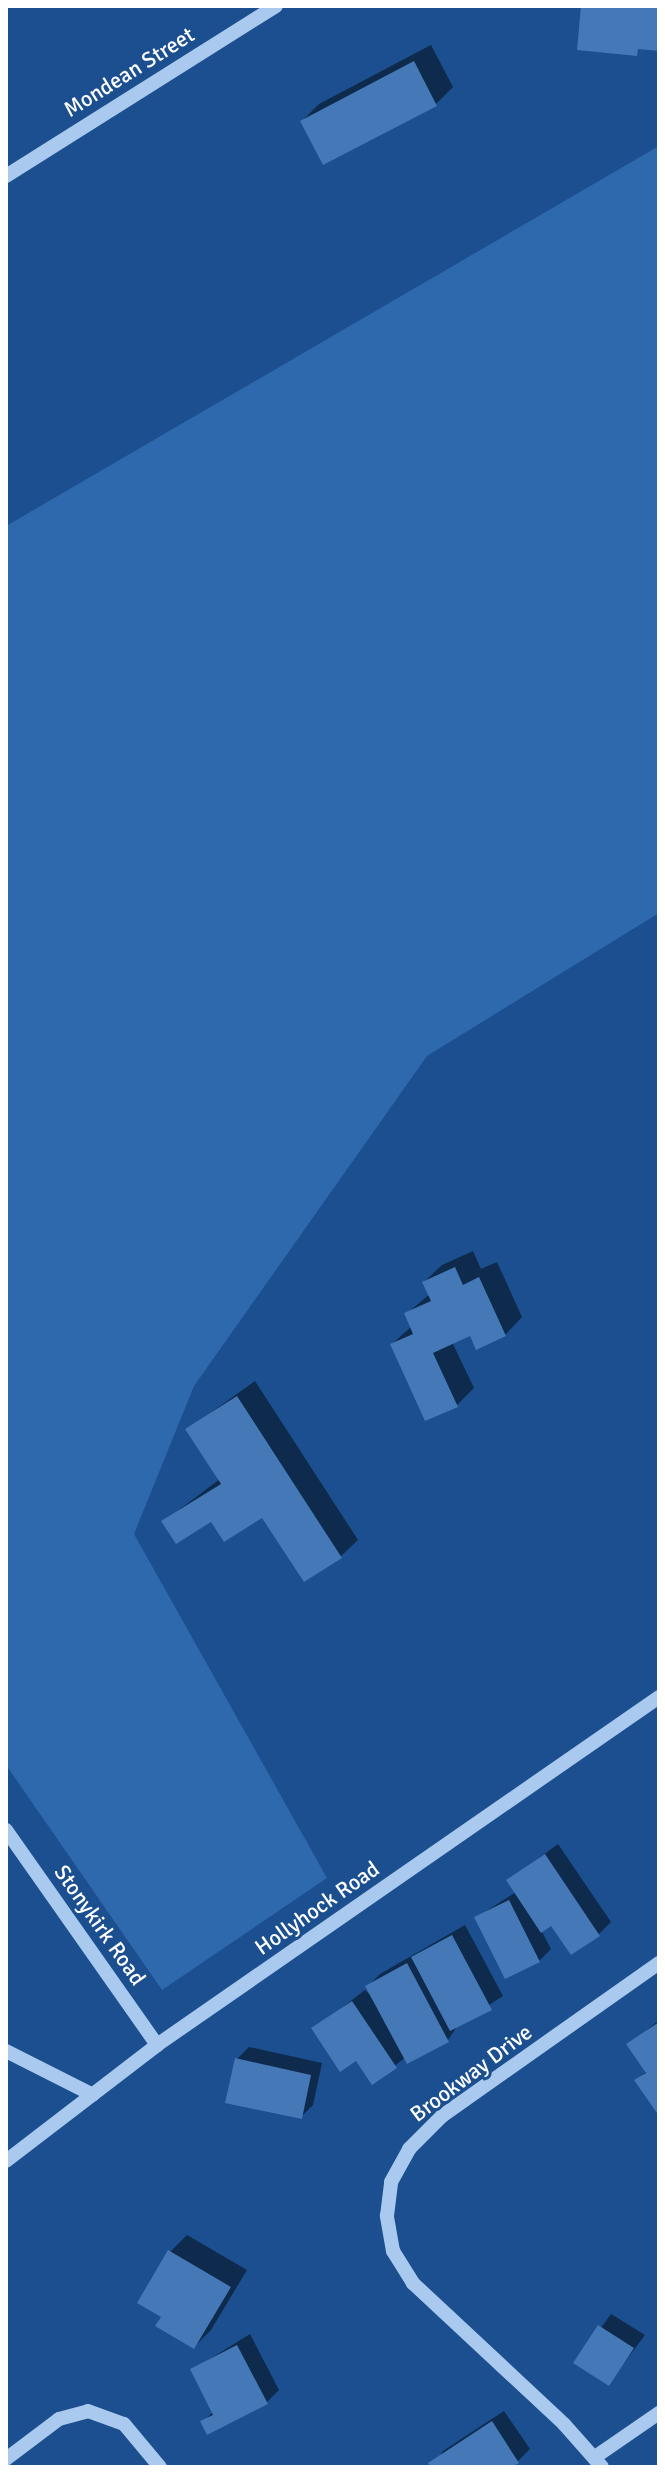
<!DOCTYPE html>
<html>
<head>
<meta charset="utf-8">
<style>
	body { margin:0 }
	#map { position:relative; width:665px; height:2473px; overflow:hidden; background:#1b4f8f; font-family:Signika,sans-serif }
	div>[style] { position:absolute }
	.green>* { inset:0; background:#2e69ad }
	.shadow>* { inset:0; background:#0007 }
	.building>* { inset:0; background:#4478b7 }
	.minor>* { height:14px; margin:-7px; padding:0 7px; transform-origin:7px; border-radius:7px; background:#a9c9ee }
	span { translate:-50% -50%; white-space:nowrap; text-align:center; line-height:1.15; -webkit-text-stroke:6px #1b4f8f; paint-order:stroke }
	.street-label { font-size:22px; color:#fff }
	.frame { position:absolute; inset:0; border:8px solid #fff; pointer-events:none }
</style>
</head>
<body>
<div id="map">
	<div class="green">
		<div style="clip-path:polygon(659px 146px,659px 913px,427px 1056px,194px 1386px,134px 1534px,327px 1878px,162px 1990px,6px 1765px,6px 526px)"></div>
	</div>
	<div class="shadow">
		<div style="clip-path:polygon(431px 45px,453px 87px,436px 104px,324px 163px,302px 121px,319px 104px)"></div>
		<div style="clip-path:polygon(473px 1251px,481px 1269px,497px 1262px,522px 1317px,505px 1335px,471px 1333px,452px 1342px,474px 1388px,456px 1406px,392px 1344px,412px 1326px,406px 1314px,430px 1294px,424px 1282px,442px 1265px)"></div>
		<div style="clip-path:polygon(255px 1381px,358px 1540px,340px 1557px,263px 1515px,164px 1521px,220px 1479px,188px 1429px)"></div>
		<div style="clip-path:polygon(558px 1844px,611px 1922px,599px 1934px,552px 1923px,541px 1930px,551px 1949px,539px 1961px,477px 1917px,516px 1892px,508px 1881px)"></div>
		<div style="clip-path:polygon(465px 1925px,503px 1996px,458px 2025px,448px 2040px,406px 2057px,372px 2083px,356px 2058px,314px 2029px,365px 1990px,375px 1999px,368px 1986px,380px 1974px)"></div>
		<div style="clip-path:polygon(659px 2020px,659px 2112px,637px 2080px,647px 2071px,629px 2045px)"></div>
		<div style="clip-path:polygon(249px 2047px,322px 2063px,313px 2105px,301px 2117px,237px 2059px)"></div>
		<div style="clip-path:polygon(187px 2235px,247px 2270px,211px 2330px,194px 2347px,164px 2316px,170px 2252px)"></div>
		<div style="clip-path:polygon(611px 2314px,645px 2335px,609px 2383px,576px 2362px)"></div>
		<div style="clip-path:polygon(250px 2334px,279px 2390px,267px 2402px,203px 2422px,214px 2411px,192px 2370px)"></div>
		<div style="clip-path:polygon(504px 2411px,530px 2449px,518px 2461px,509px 2467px,433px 2467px,443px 2451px)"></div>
	</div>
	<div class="building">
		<div style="clip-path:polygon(581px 6px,659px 6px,659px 51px,638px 49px,637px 56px,577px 50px)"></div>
		<div style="clip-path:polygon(414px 61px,437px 106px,323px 165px,300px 121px)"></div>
		<div style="clip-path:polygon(455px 1267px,463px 1285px,479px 1277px,506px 1336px,476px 1350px,470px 1336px,433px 1353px,458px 1407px,425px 1421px,390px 1344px,413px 1334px,404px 1313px,431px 1301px,422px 1282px)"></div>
		<div style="clip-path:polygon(237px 1396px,342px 1558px,304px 1582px,262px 1518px,224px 1542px,211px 1522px,176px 1544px,161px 1521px,221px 1484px,185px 1429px)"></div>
		<div style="clip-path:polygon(545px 1854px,600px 1936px,571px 1955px,551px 1926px,541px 1933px,506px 1880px)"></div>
		<div style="clip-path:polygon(509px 1900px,540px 1962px,505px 1979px,474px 1917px)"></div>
		<div style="clip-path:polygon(452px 1935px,492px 2010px,450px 2031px,411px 1957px)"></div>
		<div style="clip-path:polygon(407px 1963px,449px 2042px,407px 2064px,365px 1986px)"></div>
		<div style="clip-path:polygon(352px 2001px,397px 2068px,372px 2085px,356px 2061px,340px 2072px,311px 2028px)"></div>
		<div style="clip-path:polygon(659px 2022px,659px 2116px,634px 2080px,646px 2073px,626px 2044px)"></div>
		<div style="clip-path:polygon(235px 2058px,311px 2075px,302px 2119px,225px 2103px)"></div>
		<div style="clip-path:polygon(168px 2250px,231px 2287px,194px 2349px,155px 2326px,161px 2317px,137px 2303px)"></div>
		<div style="clip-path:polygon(598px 2325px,634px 2348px,609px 2386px,573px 2363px)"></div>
		<div style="clip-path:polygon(237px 2345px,268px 2404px,207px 2435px,200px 2421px,213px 2415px,190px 2369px)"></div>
		<div style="clip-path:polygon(492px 2421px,519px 2463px,512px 2467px,431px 2467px,428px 2463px)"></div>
	</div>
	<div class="minor">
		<div style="left:6px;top:176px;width:319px;rotate:-32.2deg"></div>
		<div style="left:6px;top:1830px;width:263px;rotate:54.9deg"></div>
		<div style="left:6px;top:2051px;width:97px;rotate:26.8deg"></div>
		<div style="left:6px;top:2161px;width:190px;rotate:-37.5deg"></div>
		<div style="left:157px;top:2045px;width:611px;rotate:-34.73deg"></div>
		<div style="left:595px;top:2457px;width:78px;rotate:-34.5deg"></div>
		<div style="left:6px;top:2459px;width:66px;rotate:-37deg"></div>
		<div style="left:59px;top:2419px;width:30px;rotate:-15deg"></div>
		<div style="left:88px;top:2411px;width:38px;rotate:20deg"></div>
		<div style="left:124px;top:2424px;width:56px;rotate:50.1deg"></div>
		<div style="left:602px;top:2467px;width:57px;rotate:-131.5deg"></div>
		<div style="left:564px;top:2424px;width:207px;rotate:-137deg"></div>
		<div style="left:413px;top:2283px;width:38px;rotate:-122deg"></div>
		<div style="left:393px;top:2251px;width:36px;rotate:-100deg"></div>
		<div style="left:387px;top:2216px;width:34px;rotate:-83deg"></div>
		<div style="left:391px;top:2182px;width:38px;rotate:-61deg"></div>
		<div style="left:409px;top:2149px;width:47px;rotate:-45deg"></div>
		<div style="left:442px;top:2116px;width:266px;rotate:-35.2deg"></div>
	</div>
	<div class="street-label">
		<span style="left:129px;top:72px;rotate:-32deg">Mondean Street</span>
		<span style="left:317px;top:1908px;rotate:-35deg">Hollyhock Road</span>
		<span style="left:100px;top:1925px;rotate:55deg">Stonykirk Road</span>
		<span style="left:471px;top:2073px;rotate:-37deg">Brookway Drive</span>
	</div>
	<div class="frame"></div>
</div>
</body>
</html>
